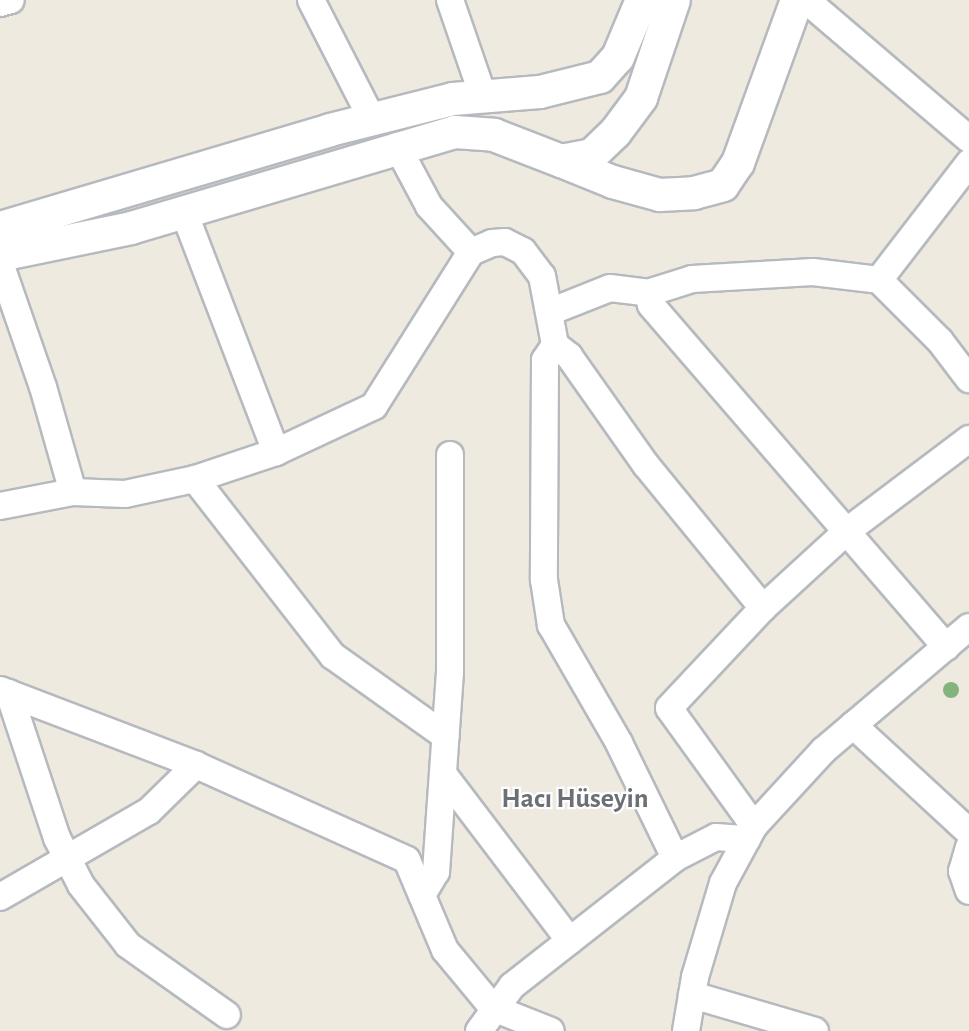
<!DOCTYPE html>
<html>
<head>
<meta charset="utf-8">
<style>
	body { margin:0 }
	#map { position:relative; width:969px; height:1031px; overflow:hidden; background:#eeeae0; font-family:"Alegreya Sans",sans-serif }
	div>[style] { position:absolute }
	.roads { filter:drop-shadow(2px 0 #b6babf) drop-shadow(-2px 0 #b6babf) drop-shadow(0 2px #b6babf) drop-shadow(0 -2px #b6babf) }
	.minor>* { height:26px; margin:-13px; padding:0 13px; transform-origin:13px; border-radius:13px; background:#fff }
	.tertiary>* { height:32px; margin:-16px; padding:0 16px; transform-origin:16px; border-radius:16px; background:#fff }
	.trees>* { width:16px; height:16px; margin:-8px; border-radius:50%; background:#84b47e }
	span { translate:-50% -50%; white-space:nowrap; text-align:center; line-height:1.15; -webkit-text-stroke:4.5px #fff; paint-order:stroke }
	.district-label { font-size:28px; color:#6a7075; font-weight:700 }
</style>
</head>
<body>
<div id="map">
	<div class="roads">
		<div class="minor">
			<div style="left:311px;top:0;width:134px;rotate:62.9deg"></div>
			<div style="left:450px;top:0;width:102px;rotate:71deg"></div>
			<div style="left:806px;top:0;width:214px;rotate:40.5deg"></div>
			<div style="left:0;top:3px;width:11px;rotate:-15deg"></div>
			<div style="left:397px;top:146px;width:68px;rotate:61.9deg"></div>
			<div style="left:429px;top:206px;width:62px;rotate:47.6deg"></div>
			<div style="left:184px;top:212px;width:257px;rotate:69deg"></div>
			<div style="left:0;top:263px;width:131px;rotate:70.9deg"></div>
			<div style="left:43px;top:387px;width:109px;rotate:74.1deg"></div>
			<div style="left:879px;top:280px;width:148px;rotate:-52.4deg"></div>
			<div style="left:648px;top:293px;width:12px;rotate:76deg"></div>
			<div style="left:651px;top:305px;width:452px;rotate:49.2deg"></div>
			<div style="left:552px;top:311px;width:62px;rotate:-21.6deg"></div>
			<div style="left:610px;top:288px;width:38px;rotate:7deg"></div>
			<div style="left:648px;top:293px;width:46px;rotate:-17.7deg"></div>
			<div style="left:692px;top:279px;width:121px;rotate:-3.3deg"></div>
			<div style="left:813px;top:272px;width:66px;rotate:6.9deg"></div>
			<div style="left:879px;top:280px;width:86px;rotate:45deg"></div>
			<div style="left:940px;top:341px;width:48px;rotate:52.7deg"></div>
			<div style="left:555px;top:345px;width:18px;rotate:124deg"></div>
			<div style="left:545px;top:360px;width:220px;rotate:90.3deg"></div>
			<div style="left:544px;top:580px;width:46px;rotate:81.2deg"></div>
			<div style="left:551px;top:625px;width:136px;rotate:60deg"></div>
			<div style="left:619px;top:743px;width:128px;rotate:64deg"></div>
			<div style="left:195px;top:479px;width:224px;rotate:52.1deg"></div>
			<div style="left:333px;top:656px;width:138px;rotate:35.5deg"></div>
			<div style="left:0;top:506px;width:74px;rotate:-10.9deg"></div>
			<div style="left:73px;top:492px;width:52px;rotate:2.2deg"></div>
			<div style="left:125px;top:494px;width:72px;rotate:-12.1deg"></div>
			<div style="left:195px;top:479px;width:85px;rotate:-18.4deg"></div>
			<div style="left:276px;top:452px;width:108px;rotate:-25.1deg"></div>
			<div style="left:374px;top:406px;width:182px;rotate:-57.8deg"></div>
			<div style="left:471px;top:252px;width:23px;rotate:-23deg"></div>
			<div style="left:492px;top:243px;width:13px;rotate:-4deg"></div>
			<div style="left:505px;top:242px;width:20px;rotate:27deg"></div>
			<div style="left:523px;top:251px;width:31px;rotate:53deg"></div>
			<div style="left:542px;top:276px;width:70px;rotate:79.3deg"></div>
			<div style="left:555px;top:345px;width:18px;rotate:38deg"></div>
			<div style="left:569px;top:356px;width:133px;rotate:54.8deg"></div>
			<div style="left:646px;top:465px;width:185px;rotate:50.7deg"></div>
			<div style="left:0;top:690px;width:210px;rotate:20.9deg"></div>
			<div style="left:196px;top:765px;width:231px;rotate:24.2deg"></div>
			<div style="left:407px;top:860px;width:98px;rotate:67.1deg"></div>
			<div style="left:445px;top:950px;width:75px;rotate:50.4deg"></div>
			<div style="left:493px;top:1008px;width:62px;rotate:21.6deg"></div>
			<div style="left:9px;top:693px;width:153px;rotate:71.7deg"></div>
			<div style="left:57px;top:838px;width:53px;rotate:62.9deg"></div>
			<div style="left:81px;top:885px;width:76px;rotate:51.9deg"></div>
			<div style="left:128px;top:945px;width:121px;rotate:35.3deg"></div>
			<div style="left:853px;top:725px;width:158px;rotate:42.7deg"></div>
			<div style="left:444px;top:775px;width:208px;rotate:52.8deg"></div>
			<div style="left:754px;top:826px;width:145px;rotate:-125.8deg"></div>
			<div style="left:669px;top:708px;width:137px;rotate:-46.8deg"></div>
			<div style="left:763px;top:608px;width:114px;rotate:-42.5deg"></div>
			<div style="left:847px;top:531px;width:153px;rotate:-37deg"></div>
			<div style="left:969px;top:847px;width:25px;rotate:106deg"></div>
			<div style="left:962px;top:871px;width:21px;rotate:71deg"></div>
			<div style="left:422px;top:895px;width:27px;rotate:-59deg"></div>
			<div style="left:436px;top:872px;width:201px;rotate:-86deg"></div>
			<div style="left:450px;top:671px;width:216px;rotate:-90deg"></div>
			<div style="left:0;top:897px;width:172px;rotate:-30deg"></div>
			<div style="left:149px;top:811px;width:66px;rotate:-44.4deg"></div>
			<div style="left:692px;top:995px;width:128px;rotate:16.3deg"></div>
			<div style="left:479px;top:1031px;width:56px;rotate:-53.7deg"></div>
			<div style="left:512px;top:986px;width:207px;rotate:-38.1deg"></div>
			<div style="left:675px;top:858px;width:46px;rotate:-27.1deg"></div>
			<div style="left:716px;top:837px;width:31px;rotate:4deg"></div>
			<div style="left:686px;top:1031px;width:55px;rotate:-80.5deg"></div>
			<div style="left:695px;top:977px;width:98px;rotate:-73.4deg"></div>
			<div style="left:723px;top:883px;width:65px;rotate:-61.5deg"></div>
			<div style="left:754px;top:826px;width:103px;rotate:-47.4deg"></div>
			<div style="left:824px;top:750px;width:190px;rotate:-40.3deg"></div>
		</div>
		<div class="tertiary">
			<div style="left:561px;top:161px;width:56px;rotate:22deg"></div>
			<div style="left:613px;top:182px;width:49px;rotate:15.5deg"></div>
			<div style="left:660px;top:195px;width:34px;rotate:-3deg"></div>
			<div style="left:694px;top:193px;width:30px;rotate:-15deg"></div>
			<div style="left:723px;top:185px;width:27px;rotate:-56deg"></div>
			<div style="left:738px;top:163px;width:173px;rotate:-70.1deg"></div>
			<div style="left:0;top:228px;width:344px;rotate:-16.5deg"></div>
			<div style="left:330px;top:130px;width:127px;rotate:-14.1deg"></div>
			<div style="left:453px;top:99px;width:87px;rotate:-4.6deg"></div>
			<div style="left:540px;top:92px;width:62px;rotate:-14deg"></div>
			<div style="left:600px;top:77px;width:27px;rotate:-48deg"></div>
			<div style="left:618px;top:57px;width:62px;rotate:-67.2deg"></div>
			<div style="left:0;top:255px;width:134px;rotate:-11.6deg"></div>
			<div style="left:131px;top:228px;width:338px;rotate:-16.5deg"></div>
			<div style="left:455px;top:132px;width:39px;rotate:4deg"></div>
			<div style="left:494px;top:135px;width:72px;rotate:21.2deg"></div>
			<div style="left:561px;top:161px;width:32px;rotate:-11deg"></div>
			<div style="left:592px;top:155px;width:32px;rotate:-44deg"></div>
			<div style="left:615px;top:133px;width:44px;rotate:-53.4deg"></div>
			<div style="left:641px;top:98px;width:103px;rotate:-71.4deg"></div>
		</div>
	</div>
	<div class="trees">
		<div style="left:951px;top:690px"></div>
	</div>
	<div class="district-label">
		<span style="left:575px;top:799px">Hacı Hüseyin</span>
	</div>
</div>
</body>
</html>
